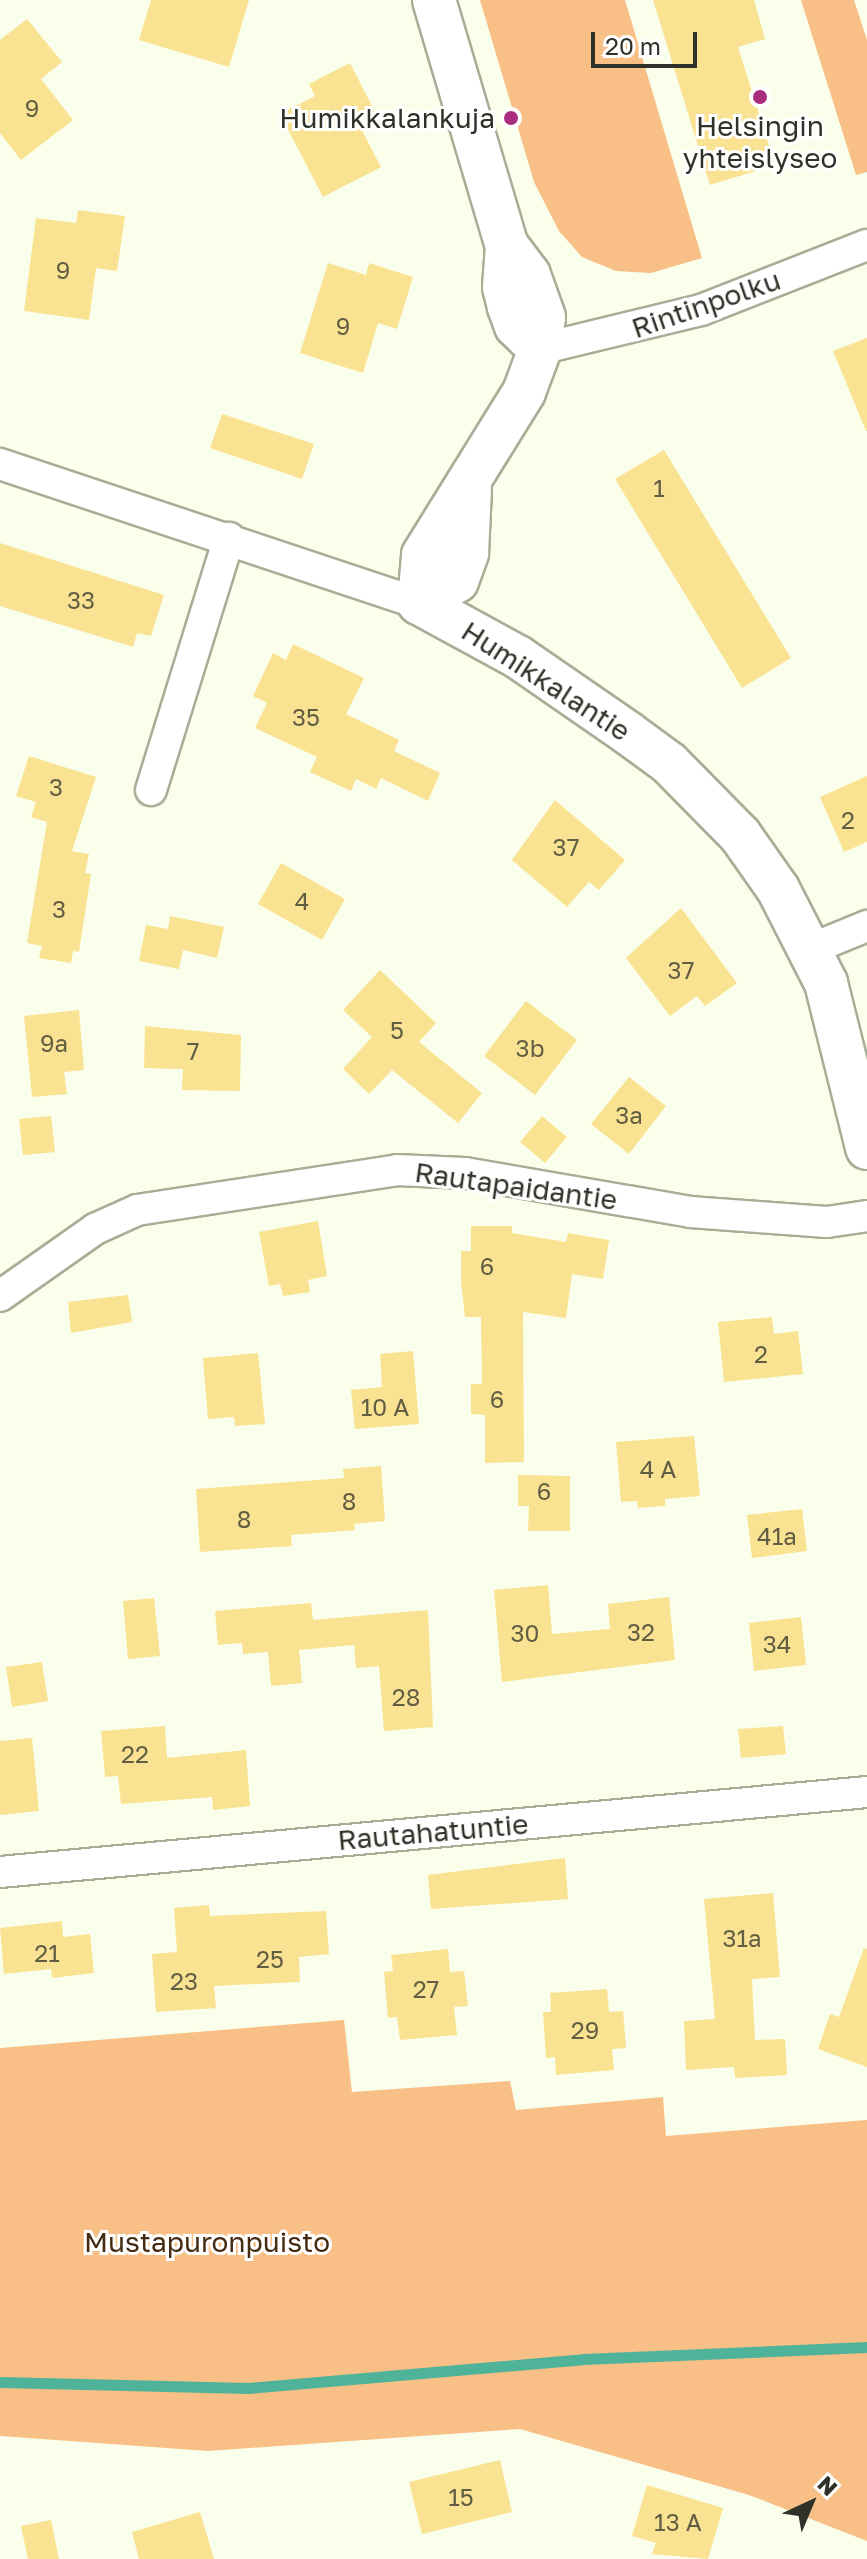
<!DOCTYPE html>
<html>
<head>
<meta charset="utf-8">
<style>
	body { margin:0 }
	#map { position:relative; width:867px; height:2559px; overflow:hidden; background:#f9ffea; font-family:"Golos Text",sans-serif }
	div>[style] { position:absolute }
	.green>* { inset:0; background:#f8bf87 }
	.stream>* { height:11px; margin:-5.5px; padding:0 5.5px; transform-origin:5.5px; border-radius:5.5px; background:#4eb399 }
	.building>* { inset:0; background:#fae293 }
	.roads { filter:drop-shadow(2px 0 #a7ae96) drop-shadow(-2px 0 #a7ae96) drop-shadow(0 2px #a7ae96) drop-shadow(0 -2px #a7ae96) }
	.street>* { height:30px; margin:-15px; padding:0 15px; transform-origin:15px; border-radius:15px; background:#fff }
	.secondary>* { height:42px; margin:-21px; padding:0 21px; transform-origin:21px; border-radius:21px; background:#fff }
	.dots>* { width:22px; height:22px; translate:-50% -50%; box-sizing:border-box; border:4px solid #fff; border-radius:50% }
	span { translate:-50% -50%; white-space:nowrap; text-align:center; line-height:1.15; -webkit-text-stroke:6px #fff; paint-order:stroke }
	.number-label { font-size:24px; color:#625e43 }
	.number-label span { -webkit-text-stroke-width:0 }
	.poi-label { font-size:28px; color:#2f3228 }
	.right { translate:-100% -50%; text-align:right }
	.street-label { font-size:28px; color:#2f3228 }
	.park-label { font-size:28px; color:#442c12 }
	.north { position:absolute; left:771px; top:2463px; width:80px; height:80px; -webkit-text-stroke:6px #fff; paint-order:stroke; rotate:44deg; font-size:22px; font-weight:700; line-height:32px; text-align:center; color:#2f3228 }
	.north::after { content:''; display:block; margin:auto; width:28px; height:36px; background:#2f3228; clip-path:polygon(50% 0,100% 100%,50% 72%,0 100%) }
	.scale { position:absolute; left:591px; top:32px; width:106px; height:36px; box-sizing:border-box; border:4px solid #2f3228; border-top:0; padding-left:10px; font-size:24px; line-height:28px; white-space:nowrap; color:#2f3228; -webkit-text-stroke:6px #fff; paint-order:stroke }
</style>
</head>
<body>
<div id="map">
	<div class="green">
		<div style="clip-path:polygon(480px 0,625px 0,702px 258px,651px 273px,616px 271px,582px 257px,559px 231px,534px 182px)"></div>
		<div style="clip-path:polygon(801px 0,854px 0,867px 40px,867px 172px,856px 175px)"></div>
		<div style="clip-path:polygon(344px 2020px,352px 2092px,510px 2081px,516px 2110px,663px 2097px,666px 2136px,867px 2120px,867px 2541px,749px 2495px,520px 2429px,208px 2451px,0 2436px,0 2048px)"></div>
	</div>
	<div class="stream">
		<div style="left:0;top:2382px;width:248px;rotate:1.4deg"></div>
		<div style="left:248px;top:2388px;width:336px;rotate:-4.9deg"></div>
		<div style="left:583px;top:2359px;width:284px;rotate:-2.4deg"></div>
	</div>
	<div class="building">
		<div style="clip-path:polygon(151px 0,249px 0,229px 67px,139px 40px)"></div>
		<div style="clip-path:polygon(653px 0,754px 0,765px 39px,738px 47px,775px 165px,710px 185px)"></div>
		<div style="clip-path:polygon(27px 19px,62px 62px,41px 79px,73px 120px,21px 160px,0 133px,0 40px)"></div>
		<div style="clip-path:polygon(350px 63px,375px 112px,357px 121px,381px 167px,323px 197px,280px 114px,315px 96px,309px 84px)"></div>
		<div style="clip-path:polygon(78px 210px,125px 216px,117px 271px,96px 268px,89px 320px,24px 311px,36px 218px,76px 223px)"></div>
		<div style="clip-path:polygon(328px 263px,366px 275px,369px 263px,413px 277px,397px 329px,378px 323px,363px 373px,300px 353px)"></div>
		<div style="clip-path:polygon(867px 338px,867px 431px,866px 431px,833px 351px)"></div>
		<div style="clip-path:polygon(222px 414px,314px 444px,302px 479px,210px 448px)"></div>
		<div style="clip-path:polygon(664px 450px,791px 658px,742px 688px,615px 479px)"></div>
		<div style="clip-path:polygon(0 543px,164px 595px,151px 636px,137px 633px,133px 647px,0 606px)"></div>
		<div style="clip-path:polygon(293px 644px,364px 678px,346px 714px,399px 740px,394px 751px,440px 773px,428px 801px,381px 778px,376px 789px,356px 779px,351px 791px,310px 772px,317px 757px,255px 728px,267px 703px,253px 696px,273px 653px,286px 660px)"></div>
		<div style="clip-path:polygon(29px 756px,96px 777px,72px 851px,89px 854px,85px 873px,91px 874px,79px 952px,73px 951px,71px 963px,39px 958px,42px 946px,27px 943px,47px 822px,31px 817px,36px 802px,16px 796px)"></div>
		<div style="clip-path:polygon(867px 776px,867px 842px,844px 852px,820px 797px)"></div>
		<div style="clip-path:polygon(555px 800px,625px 860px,599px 890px,589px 882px,567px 907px,512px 860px)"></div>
		<div style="clip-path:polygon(281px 863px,345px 899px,322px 940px,258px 904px)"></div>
		<div style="clip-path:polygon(681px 908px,737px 983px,705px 1006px,697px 996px,670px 1016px,626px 958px)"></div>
		<div style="clip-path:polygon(170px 916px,224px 927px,217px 958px,183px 950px,179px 969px,139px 961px,146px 925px,168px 929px)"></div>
		<div style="clip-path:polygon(380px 970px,436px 1023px,419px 1042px,482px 1093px,458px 1123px,392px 1070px,369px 1094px,343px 1069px,372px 1037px,343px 1010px)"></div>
		<div style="clip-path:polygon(526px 1001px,577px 1040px,535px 1095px,484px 1056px)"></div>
		<div style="clip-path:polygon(79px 1010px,84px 1070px,64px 1072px,67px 1094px,32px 1097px,24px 1016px)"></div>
		<div style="clip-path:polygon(145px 1026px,241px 1035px,240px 1091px,182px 1090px,183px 1069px,144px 1068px)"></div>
		<div style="clip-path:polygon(629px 1077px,666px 1106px,629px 1154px,591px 1124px)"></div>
		<div style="clip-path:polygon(51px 1116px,55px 1152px,23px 1155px,19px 1119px)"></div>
		<div style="clip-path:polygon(542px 1116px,567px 1137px,545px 1163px,520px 1142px)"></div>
		<div style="clip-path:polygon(318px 1221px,327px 1276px,308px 1280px,310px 1292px,283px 1296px,280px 1284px,269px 1286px,259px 1232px)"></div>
		<div style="clip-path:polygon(471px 1226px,512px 1226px,512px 1233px,566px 1242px,568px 1233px,609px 1240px,603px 1279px,572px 1274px,566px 1318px,523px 1312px,524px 1462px,485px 1463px,485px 1415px,471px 1414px,471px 1384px,482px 1384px,481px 1317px,465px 1317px,461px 1281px,461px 1251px,471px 1251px)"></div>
		<div style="clip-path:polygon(128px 1295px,132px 1322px,71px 1333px,68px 1302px)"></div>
		<div style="clip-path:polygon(772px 1317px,774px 1334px,798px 1331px,803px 1374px,724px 1382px,718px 1322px)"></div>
		<div style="clip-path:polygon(413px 1351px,419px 1424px,355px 1429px,351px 1390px,382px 1387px,380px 1354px)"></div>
		<div style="clip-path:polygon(258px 1353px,265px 1424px,235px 1426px,234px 1417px,208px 1419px,203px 1358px)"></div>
		<div style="clip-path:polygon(694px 1436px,700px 1496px,665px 1499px,665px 1506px,638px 1508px,637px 1501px,621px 1502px,616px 1442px)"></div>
		<div style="clip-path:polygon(381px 1466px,385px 1521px,354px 1524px,355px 1530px,291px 1535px,292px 1546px,200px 1552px,196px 1489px,344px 1478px,343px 1469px)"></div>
		<div style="clip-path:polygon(518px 1475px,570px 1476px,570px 1531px,528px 1531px,529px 1506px,518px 1506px)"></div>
		<div style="clip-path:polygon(802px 1509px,807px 1551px,752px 1558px,747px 1515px)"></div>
		<div style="clip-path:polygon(548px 1585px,552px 1634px,610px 1629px,608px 1604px,669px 1597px,675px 1660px,502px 1682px,494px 1590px)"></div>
		<div style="clip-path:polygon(154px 1598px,160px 1656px,128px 1659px,123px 1601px)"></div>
		<div style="clip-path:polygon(311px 1603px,313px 1620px,428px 1610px,433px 1727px,384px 1731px,379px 1666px,356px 1668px,354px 1645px,299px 1650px,302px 1683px,271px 1686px,268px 1652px,243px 1654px,242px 1643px,218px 1645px,215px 1611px)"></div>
		<div style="clip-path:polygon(801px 1617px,806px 1665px,754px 1671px,749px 1623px)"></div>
		<div style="clip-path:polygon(42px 1662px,48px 1701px,12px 1707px,6px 1667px)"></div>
		<div style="clip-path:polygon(165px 1726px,167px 1758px,246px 1750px,250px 1806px,213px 1810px,212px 1797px,121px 1804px,118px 1776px,105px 1777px,101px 1731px)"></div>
		<div style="clip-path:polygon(783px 1726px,786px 1754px,741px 1758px,738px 1729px)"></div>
		<div style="clip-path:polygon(32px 1738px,39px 1811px,0 1815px,0 1741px)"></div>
		<div style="clip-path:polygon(565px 1858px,568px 1899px,431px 1909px,428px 1875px)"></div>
		<div style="clip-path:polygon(773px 1893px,780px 1977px,752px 1979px,755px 2040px,785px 2039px,787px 2075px,735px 2078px,734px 2067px,686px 2070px,684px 2021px,715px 2019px,704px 1899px)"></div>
		<div style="clip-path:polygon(209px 1905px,210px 1916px,326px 1911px,329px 1954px,299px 1957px,300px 1982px,214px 1986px,216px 2008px,156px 2012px,152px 1954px,177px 1952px,174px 1908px)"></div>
		<div style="clip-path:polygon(62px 1921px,63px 1937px,90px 1934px,94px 1973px,52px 1978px,51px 1969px,4px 1974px,0 1928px)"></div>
		<div style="clip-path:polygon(864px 1948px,867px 1949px,867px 2067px,818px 2049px,830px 2014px,839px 2017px)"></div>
		<div style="clip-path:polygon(448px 1949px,450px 1972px,464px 1971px,468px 2006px,454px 2007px,457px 2035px,400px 2040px,397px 2017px,388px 2018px,384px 1972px,393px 1971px,391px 1955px)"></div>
		<div style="clip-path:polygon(607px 1989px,609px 2012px,623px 2011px,626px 2048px,612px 2049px,614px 2070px,556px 2075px,555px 2057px,546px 2058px,543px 2012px,551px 2012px,550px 1993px)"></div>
		<div style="clip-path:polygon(500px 2460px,512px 2512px,422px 2534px,409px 2482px)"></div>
		<div style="clip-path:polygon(647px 2485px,723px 2508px,708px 2559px,652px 2554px,656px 2543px,632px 2536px)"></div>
		<div style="clip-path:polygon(200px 2512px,214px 2559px,139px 2559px,132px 2532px)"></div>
		<div style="clip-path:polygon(51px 2520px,59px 2559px,28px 2559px,21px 2526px)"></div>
	</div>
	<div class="roads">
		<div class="street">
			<div style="left:540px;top:349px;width:166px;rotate:-13.6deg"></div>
			<div style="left:701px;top:310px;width:178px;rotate:-21.4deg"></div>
			<div style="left:0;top:464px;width:441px;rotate:18.4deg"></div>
			<div style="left:151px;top:790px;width:264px;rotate:-72.8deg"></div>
			<div style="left:811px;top:949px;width:61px;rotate:-22.3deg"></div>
			<div style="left:0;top:1296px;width:116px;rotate:-35.2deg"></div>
			<div style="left:95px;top:1229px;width:46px;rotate:-24.3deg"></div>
			<div style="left:137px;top:1210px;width:263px;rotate:-8.7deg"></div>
			<div style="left:397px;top:1170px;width:68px;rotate:2.5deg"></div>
			<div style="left:465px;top:1173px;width:228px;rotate:9.8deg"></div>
			<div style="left:690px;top:1212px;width:137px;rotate:4.2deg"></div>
			<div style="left:827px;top:1222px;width:40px;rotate:-8.5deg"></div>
			<div style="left:0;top:1872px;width:871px;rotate:-5.27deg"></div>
		</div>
		<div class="secondary">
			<div style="left:434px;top:0;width:257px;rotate:73.5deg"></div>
			<div style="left:507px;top:246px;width:41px;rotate:94.2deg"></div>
			<div style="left:504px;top:287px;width:21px;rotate:76deg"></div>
			<div style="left:509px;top:307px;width:20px;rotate:70deg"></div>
			<div style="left:516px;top:326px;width:33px;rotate:44deg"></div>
			<div style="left:419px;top:603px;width:113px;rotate:28.6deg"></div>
			<div style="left:518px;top:657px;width:134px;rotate:34.6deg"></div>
			<div style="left:628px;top:733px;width:51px;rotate:36.2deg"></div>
			<div style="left:669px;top:763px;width:101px;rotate:45.4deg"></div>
			<div style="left:740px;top:835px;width:66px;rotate:54.9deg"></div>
			<div style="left:778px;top:889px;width:106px;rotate:62.9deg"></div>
			<div style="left:826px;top:983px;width:170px;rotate:76deg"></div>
			<div style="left:419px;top:603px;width:48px;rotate:-85.2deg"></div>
			<div style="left:423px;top:555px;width:192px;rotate:-58.2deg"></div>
			<div style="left:524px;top:392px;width:46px;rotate:-69.6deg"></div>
			<div style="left:540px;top:349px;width:32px;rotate:-83deg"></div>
			<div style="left:544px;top:317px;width:45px;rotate:-109.7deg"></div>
			<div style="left:529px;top:275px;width:36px;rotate:-127deg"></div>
			<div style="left:419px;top:603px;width:44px;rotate:-30.1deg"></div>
			<div style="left:457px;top:581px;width:30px;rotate:-70deg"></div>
			<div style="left:467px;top:553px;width:64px;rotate:-87.3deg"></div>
		</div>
	</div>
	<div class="dots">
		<div style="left:760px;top:97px;background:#aa2d7f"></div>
		<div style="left:511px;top:118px;background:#aa2d7f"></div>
	</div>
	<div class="number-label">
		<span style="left:32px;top:108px">9</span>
		<span style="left:63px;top:270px">9</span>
		<span style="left:343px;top:326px">9</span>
		<span style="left:659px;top:488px">1</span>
		<span style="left:81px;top:600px">33</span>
		<span style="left:306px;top:717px">35</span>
		<span style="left:56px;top:787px">3</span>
		<span style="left:848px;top:820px">2</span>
		<span style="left:566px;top:847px">37</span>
		<span style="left:302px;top:901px">4</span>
		<span style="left:59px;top:909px">3</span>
		<span style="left:681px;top:970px">37</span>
		<span style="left:397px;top:1030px">5</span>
		<span style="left:54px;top:1043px">9a</span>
		<span style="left:530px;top:1048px">3b</span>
		<span style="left:193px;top:1051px">7</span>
		<span style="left:629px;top:1115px">3a</span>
		<span style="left:487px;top:1266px">6</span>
		<span style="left:761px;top:1354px">2</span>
		<span style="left:497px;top:1399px">6</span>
		<span style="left:385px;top:1407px">10 A</span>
		<span style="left:658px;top:1469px">4 A</span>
		<span style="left:544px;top:1491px">6</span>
		<span style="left:349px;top:1501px">8</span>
		<span style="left:244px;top:1519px">8</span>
		<span style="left:777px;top:1536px">41a</span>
		<span style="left:641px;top:1632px">32</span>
		<span style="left:525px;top:1633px">30</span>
		<span style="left:777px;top:1644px">34</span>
		<span style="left:406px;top:1697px">28</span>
		<span style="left:135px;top:1754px">22</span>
		<span style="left:742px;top:1938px">31a</span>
		<span style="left:47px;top:1953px">21</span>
		<span style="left:270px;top:1959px">25</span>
		<span style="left:184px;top:1981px">23</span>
		<span style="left:426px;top:1989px">27</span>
		<span style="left:585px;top:2030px">29</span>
		<span style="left:461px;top:2497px">15</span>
		<span style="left:678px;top:2522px">13 A</span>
	</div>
	<div class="poi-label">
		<span class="right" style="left:495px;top:118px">Humikkalankuja</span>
		<span style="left:760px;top:142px">Helsingin<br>yhteislyseo</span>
	</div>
	<div class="street-label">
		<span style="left:706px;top:304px;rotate:-19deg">Rintinpolku</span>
		<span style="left:546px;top:681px;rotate:33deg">Humikkalantie</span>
		<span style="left:516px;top:1186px;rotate:8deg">Rautapaidantie</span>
		<span style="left:433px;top:1832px;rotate:-5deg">Rautahatuntie</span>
	</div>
	<div class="park-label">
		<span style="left:207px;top:2242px">Mustapuronpuisto</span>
	</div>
	<div class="north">N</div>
	<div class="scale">20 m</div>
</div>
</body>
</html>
